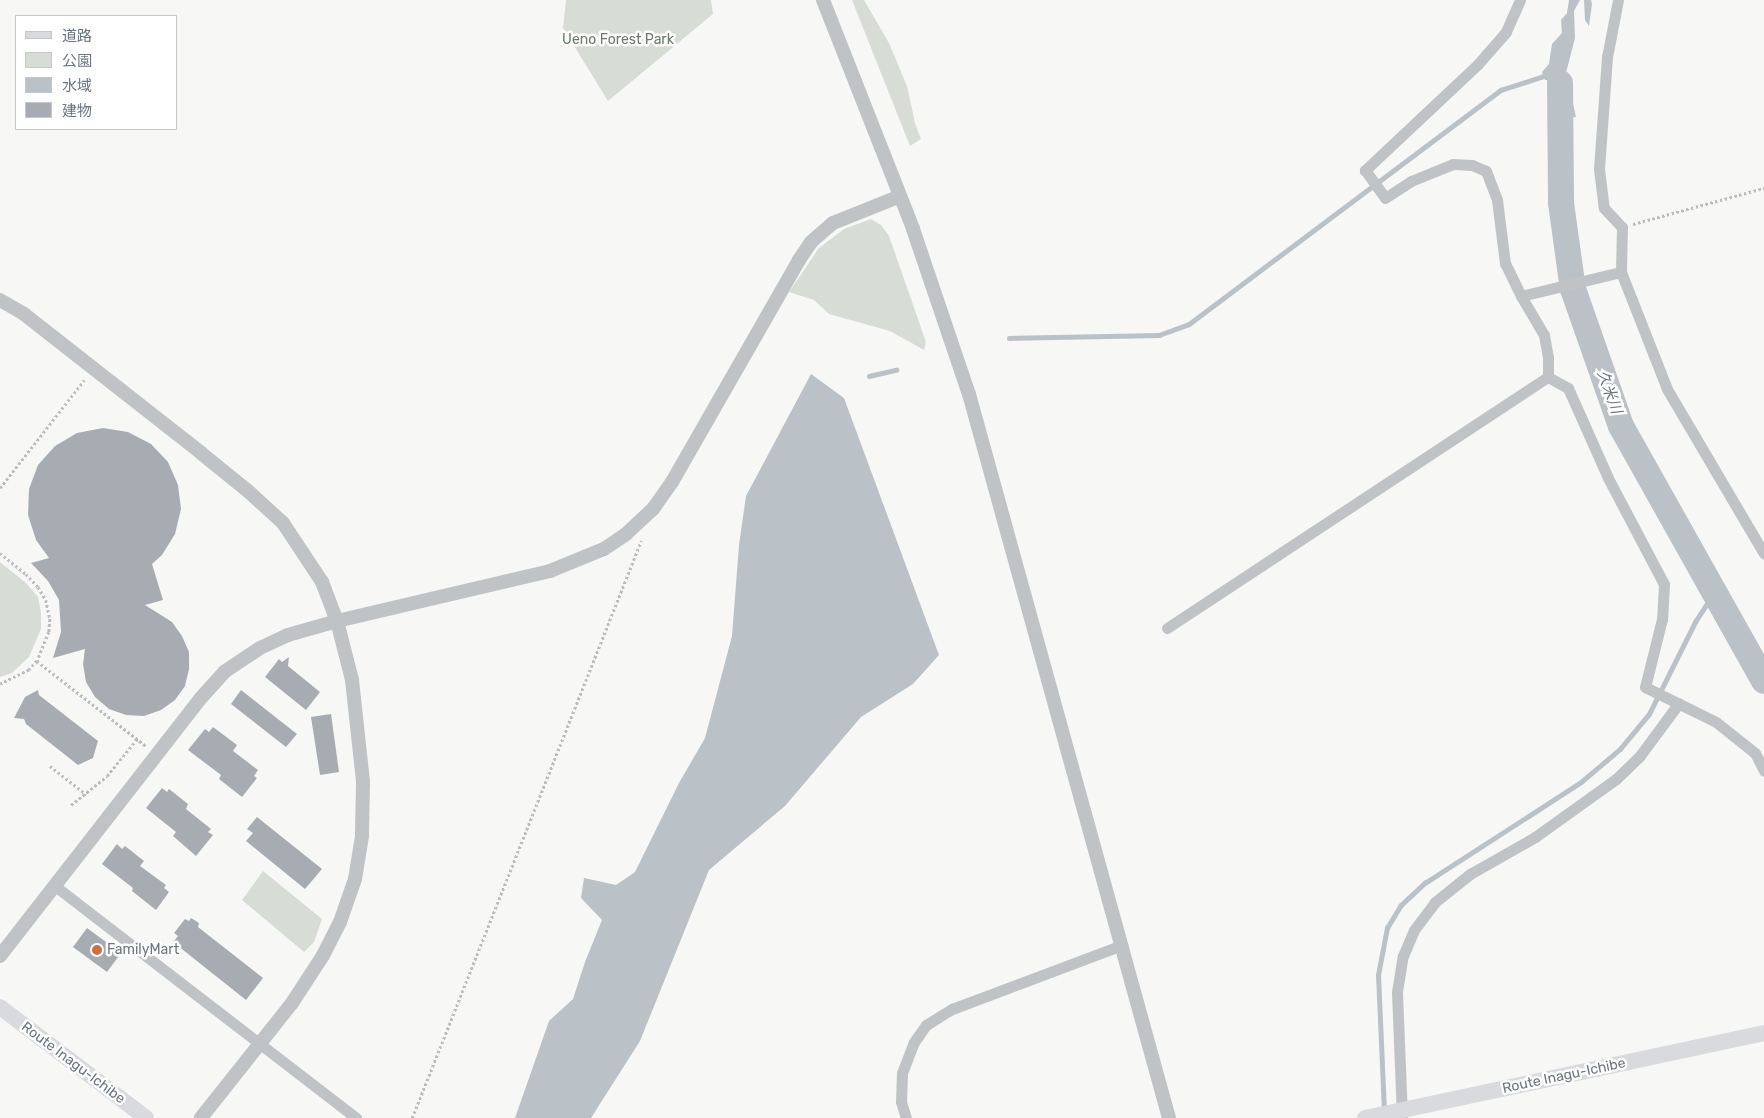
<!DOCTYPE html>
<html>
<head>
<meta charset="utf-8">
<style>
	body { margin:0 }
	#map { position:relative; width:1764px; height:1118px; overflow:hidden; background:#f7f8f5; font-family:Rubik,"Noto Sans JP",sans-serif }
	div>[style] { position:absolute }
	.green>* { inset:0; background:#d7dcd5 }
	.water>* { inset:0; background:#bac1c7 }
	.stream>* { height:4.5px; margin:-2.25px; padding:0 2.25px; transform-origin:2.25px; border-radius:2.25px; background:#bac1c7 }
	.river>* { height:26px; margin:-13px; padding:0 13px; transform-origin:13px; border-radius:13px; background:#bac1c7 }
	.building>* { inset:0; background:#a6acb2 }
	.path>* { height:2.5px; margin-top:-1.25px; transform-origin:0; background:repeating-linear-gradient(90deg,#babcbf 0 2.5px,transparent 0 5px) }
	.minor>* { height:11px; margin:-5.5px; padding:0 5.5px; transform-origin:5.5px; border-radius:5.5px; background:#c0c3c6 }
	.tertiary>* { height:14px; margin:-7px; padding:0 7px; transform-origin:7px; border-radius:7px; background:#c0c3c6 }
	.secondary>* { height:16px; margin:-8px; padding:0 8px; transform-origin:8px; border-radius:8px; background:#d8dade }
	.dots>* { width:14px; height:14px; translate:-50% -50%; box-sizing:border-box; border:2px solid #fff; border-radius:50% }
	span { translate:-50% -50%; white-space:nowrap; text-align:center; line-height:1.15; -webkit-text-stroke:5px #fff; paint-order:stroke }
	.park-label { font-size:14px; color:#6a7a69 }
	.poi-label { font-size:14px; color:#6b7582 }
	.left { translate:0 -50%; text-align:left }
	.street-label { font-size:14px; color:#6b7582 }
	.water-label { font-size:15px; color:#67757e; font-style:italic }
	.legend { position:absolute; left:15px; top:15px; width:162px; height:115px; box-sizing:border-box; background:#fff; border:1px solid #c4c8cd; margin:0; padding:6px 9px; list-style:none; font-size:15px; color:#6b7582 }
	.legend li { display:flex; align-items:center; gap:10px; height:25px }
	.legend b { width:25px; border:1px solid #c4c8cd }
</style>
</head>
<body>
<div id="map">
	<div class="green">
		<div style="clip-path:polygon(566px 0,711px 0,713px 14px,608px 101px,563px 28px)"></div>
		<div style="clip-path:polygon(852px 0,864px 0,889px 43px,907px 86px,915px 123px,921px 139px,910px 146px)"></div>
		<div style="clip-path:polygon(871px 219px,881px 225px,889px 236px,926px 342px,924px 350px,890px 331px,829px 314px,814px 300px,789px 292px,819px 248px,844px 229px)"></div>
		<div style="clip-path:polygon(0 562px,26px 583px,38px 597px,41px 612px,41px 629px,29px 657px,12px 673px,0 677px)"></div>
		<div style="clip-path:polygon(263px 871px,322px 919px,314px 942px,304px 952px,242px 900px)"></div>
	</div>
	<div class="water">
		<div style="clip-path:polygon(1569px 0,1580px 0,1574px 11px,1575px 38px,1566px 73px,1576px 117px,1554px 118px,1557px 89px,1555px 81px,1545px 80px,1542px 72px,1549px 64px,1552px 44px,1562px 33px,1561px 20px,1567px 13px)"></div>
		<div style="clip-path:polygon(1584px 0,1591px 0,1592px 4px,1589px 26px,1585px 20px)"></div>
		<div style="clip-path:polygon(811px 374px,844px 398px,939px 655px,913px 684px,861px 717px,785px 806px,709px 870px,640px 1041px,591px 1118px,515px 1118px,549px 1021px,573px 999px,585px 962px,602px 920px,581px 898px,584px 878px,616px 885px,635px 872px,679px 783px,705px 738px,732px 636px,739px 545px,746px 496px)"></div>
	</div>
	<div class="stream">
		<div style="left:1009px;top:338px;width:150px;rotate:-1.1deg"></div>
		<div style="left:1159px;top:335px;width:32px;rotate:-20deg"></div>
		<div style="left:1189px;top:324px;width:390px;rotate:-36.9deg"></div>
		<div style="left:1501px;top:90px;width:48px;rotate:-18.1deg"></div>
		<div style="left:869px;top:376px;width:28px;rotate:-13deg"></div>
		<div style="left:1384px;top:1112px;width:137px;rotate:-92.5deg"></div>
		<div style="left:1378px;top:975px;width:48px;rotate:-79.2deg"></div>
		<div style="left:1387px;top:928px;width:26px;rotate:-59deg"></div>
		<div style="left:1400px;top:906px;width:34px;rotate:-43deg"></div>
		<div style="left:1425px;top:883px;width:186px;rotate:-32.9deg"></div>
		<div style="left:1581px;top:782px;width:51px;rotate:-40.2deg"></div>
		<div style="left:1620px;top:749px;width:45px;rotate:-50.4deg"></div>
		<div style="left:1649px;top:714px;width:103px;rotate:-63.4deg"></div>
		<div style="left:1695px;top:622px;width:37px;rotate:-57deg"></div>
	</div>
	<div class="river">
		<div style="left:1560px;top:83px;width:120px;rotate:89.5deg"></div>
		<div style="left:1561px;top:203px;width:87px;rotate:82.1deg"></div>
		<div style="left:1573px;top:289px;width:145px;rotate:70.7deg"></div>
		<div style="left:1621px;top:426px;width:292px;rotate:60.7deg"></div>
	</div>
	<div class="building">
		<div style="clip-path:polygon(103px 428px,128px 432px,151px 444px,168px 462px,178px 485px,181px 509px,175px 534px,162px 555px,152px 564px,163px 600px,145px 605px,172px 622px,182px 636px,189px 652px,189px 669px,185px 686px,175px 700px,161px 710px,144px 716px,126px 715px,109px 709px,95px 697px,86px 682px,83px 664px,85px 649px,53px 658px,61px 632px,59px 600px,48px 581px,31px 563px,49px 558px,36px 540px,28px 515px,29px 489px,38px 465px,55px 446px,77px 433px)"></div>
		<div style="clip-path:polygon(289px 657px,288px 666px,320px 692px,306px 710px,265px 677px,279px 659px,282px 662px)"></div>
		<div style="clip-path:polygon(38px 690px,39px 695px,98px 741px,93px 758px,78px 765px,26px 724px,24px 719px,14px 718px,25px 697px)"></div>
		<div style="clip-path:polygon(241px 690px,297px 734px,286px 747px,231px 704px)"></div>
		<div style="clip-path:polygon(331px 714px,339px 772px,320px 775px,311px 717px)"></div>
		<div style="clip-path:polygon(213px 727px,237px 745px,233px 751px,258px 770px,254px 776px,257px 778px,242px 797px,219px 779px,221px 775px,188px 750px,205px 729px,209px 732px)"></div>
		<div style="clip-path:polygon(162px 788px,167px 792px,169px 789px,188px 804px,186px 809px,211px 829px,208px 832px,213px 835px,196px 856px,173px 836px,176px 832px,146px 808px)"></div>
		<div style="clip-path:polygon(257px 817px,322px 869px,305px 889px,246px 841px,253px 833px,247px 829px)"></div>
		<div style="clip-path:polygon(117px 844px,122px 849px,125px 846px,144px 861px,140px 866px,166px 885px,164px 888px,169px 892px,156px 910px,132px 891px,133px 888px,102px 864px)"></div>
		<div style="clip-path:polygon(191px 918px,199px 923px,198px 927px,263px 978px,246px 1000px,173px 942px,178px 936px,174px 933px,185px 919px,189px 921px)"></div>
		<div style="clip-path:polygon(87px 928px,121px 953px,107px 972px,73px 947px)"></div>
	</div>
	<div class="path">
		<div style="left:1633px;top:224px;width:136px;rotate:-15.4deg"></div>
		<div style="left:0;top:488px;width:137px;rotate:-52.1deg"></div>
		<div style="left:0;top:553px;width:33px;rotate:39deg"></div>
		<div style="left:26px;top:574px;width:18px;rotate:47deg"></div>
		<div style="left:38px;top:587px;width:15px;rotate:58deg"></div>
		<div style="left:46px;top:600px;width:19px;rotate:78deg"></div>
		<div style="left:50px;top:619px;width:13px;rotate:94deg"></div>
		<div style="left:49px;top:632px;width:31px;rotate:112deg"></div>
		<div style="left:37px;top:661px;width:12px;rotate:132deg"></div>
		<div style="left:29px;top:670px;width:32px;rotate:154deg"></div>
		<div style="left:37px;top:661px;width:138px;rotate:37.9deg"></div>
		<div style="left:50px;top:766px;width:46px;rotate:37.9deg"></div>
		<div style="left:71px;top:805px;width:46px;rotate:-38.9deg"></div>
		<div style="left:107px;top:776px;width:48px;rotate:-51deg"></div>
		<div style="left:412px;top:1118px;width:621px;rotate:-68.35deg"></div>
	</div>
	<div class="minor">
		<div style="left:1520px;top:0;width:35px;rotate:114deg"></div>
		<div style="left:1506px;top:32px;width:44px;rotate:131.3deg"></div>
		<div style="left:1477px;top:65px;width:154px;rotate:136.8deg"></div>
		<div style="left:1365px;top:170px;width:34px;rotate:54deg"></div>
		<div style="left:1385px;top:198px;width:31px;rotate:-33deg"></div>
		<div style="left:1411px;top:181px;width:45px;rotate:-22deg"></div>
		<div style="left:1453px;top:164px;width:19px;rotate:3deg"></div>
		<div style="left:1472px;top:165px;width:15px;rotate:23deg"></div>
		<div style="left:1486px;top:171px;width:31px;rotate:69deg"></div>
		<div style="left:1497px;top:200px;width:64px;rotate:82.8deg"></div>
		<div style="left:1505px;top:263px;width:37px;rotate:64deg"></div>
		<div style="left:1521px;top:296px;width:45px;rotate:59.5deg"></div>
		<div style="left:1544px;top:335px;width:22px;rotate:80deg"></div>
		<div style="left:1548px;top:357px;width:20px;rotate:90deg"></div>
		<div style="left:1618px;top:0;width:58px;rotate:100.9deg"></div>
		<div style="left:1607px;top:57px;width:112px;rotate:94.1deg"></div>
		<div style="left:1599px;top:169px;width:39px;rotate:83deg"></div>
		<div style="left:1604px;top:208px;width:26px;rotate:47deg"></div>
		<div style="left:1622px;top:227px;width:45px;rotate:91.3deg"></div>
		<div style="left:1621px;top:272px;width:126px;rotate:68.5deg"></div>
		<div style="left:1667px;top:389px;width:191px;rotate:59.5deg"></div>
		<div style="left:1521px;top:296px;width:103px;rotate:-13.5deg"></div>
		<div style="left:1548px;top:377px;width:23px;rotate:29deg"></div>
		<div style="left:1568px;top:388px;width:98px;rotate:66deg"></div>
		<div style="left:1608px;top:478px;width:120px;rotate:62.2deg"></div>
		<div style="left:1664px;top:584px;width:35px;rotate:93deg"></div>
		<div style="left:1662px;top:619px;width:70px;rotate:104deg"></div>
		<div style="left:1645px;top:687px;width:79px;rotate:26.2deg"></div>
		<div style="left:1716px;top:722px;width:50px;rotate:38.5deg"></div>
		<div style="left:1755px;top:753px;width:20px;rotate:63deg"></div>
		<div style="left:1167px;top:628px;width:456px;rotate:-33.4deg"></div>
		<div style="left:55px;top:886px;width:380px;rotate:37.6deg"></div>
		<div style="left:1402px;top:1117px;width:125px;rotate:-92.3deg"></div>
		<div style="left:1397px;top:992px;width:36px;rotate:-81deg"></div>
		<div style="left:1403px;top:956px;width:28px;rotate:-67deg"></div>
		<div style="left:1414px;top:930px;width:35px;rotate:-53deg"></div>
		<div style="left:1435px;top:902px;width:45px;rotate:-38.7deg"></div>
		<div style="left:1470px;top:874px;width:75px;rotate:-29.6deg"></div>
		<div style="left:1535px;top:837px;width:100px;rotate:-35.6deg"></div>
		<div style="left:1616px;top:779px;width:32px;rotate:-44deg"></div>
		<div style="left:1639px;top:757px;width:67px;rotate:-53.5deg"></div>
		<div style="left:906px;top:1118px;width:17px;rotate:-107deg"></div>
		<div style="left:901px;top:1102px;width:29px;rotate:-88deg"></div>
		<div style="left:902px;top:1073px;width:33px;rotate:-69deg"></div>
		<div style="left:914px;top:1042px;width:21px;rotate:-55deg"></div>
		<div style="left:926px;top:1025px;width:31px;rotate:-32deg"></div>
		<div style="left:952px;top:1009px;width:182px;rotate:-20.6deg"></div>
	</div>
	<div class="tertiary">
		<div style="left:823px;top:0;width:246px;rotate:68.5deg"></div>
		<div style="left:913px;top:229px;width:174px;rotate:71.3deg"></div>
		<div style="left:969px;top:394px;width:751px;rotate:74.56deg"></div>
		<div style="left:0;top:300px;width:28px;rotate:30deg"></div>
		<div style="left:24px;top:314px;width:225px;rotate:38.1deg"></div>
		<div style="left:201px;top:453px;width:60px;rotate:39deg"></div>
		<div style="left:248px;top:491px;width:47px;rotate:42.4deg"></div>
		<div style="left:283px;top:523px;width:71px;rotate:56.5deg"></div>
		<div style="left:322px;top:582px;width:42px;rotate:69deg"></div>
		<div style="left:337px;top:621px;width:61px;rotate:75.7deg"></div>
		<div style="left:352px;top:680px;width:103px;rotate:83.8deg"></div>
		<div style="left:363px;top:782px;width:54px;rotate:91.1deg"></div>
		<div style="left:362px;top:836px;width:44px;rotate:99.2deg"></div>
		<div style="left:355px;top:879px;width:46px;rotate:109.2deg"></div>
		<div style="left:340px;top:922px;width:39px;rotate:117deg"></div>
		<div style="left:322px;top:957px;width:55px;rotate:123.1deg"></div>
		<div style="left:292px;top:1003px;width:147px;rotate:128.4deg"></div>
		<div style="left:0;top:956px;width:326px;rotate:-52.1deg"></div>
		<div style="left:200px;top:699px;width:36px;rotate:-48deg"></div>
		<div style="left:224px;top:672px;width:43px;rotate:-33.7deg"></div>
		<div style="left:260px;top:648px;width:31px;rotate:-25deg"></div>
		<div style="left:288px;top:635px;width:51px;rotate:-15.9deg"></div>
		<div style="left:337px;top:621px;width:219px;rotate:-13.2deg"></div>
		<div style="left:550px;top:571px;width:58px;rotate:-22.2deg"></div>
		<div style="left:604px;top:549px;width:27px;rotate:-34deg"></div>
		<div style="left:626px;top:534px;width:37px;rotate:-43deg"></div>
		<div style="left:653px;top:509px;width:33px;rotate:-55deg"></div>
		<div style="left:672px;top:482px;width:256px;rotate:-60.2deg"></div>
		<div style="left:799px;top:260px;width:22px;rotate:-56deg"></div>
		<div style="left:811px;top:242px;width:29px;rotate:-41deg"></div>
		<div style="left:833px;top:223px;width:72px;rotate:-21.9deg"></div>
	</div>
	<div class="secondary">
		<div style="left:0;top:1007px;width:183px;rotate:37.2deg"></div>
		<div style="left:1365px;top:1118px;width:408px;rotate:-12deg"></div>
	</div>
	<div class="dots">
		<div style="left:97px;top:950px;background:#cd6f40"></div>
	</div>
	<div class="park-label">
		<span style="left:618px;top:40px">Ueno Forest Park</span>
	</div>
	<div class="poi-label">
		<span class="left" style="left:107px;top:950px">FamilyMart</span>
	</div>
	<div class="street-label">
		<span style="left:73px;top:1063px;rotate:37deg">Route Inagu-Ichibe</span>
		<span style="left:1564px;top:1076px;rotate:-12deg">Route Inagu-Ichibe</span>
	</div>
	<div class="water-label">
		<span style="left:1609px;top:392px;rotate:70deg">久米川</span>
	</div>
	<ul class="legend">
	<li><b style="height:6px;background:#d8dade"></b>道路</li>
	<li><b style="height:14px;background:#d7dcd5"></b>公園</li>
	<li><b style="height:14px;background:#bac1c7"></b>水域</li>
	<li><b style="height:14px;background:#a6acb2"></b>建物</li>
	</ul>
</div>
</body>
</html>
